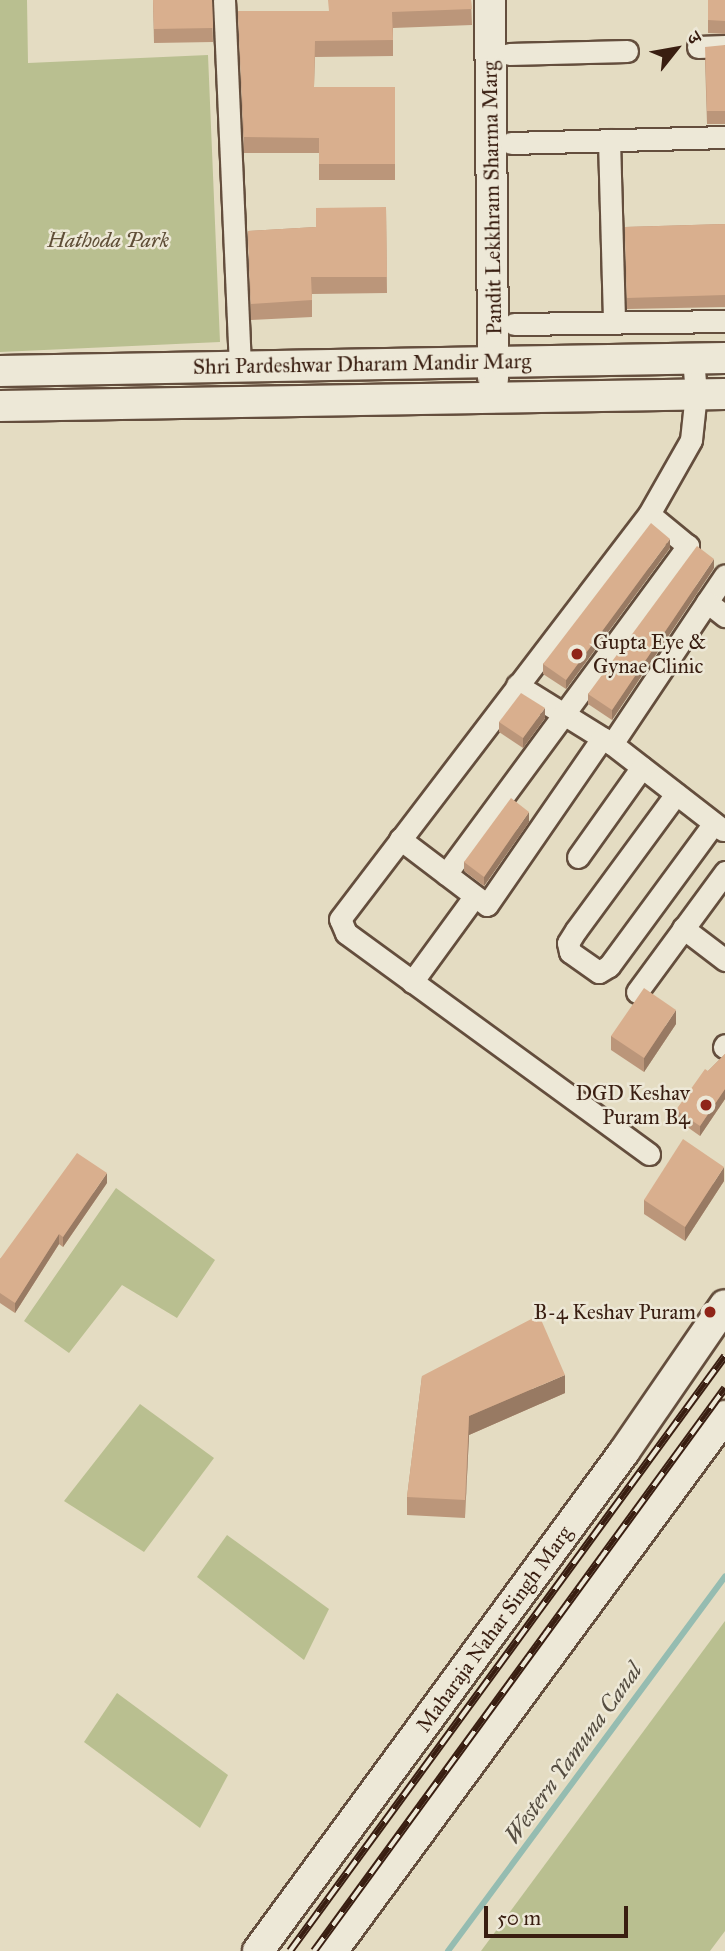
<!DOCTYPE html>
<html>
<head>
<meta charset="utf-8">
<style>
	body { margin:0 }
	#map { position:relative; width:725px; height:1951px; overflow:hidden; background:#e4dcc2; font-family:"IM FELL Great Primer","Noto Serif Devanagari",serif }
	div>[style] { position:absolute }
	.green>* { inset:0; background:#b9bf90 }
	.stream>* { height:6px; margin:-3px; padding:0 3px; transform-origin:3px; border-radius:3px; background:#95bcb1 }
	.roads { filter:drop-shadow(2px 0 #644e3d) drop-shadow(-2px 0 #644e3d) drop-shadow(0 2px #644e3d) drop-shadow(0 -2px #644e3d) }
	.minor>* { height:21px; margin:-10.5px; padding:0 10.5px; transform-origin:10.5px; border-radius:10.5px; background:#ede8d7 }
	.secondary>* { height:30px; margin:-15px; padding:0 15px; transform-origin:15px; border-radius:15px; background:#ede8d7 }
	.rail>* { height:8px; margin-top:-4px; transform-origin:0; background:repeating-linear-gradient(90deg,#ede8d7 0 16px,#391e11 0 32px); box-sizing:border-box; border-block:2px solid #391e11 }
	.wall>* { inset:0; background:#bb967a }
	.shaded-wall>* { inset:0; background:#987a63 }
	.building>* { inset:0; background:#d9af8e }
	.dots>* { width:19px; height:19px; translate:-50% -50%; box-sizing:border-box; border:4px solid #ede8d7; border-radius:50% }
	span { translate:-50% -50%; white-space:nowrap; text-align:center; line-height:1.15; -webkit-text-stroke:5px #ede8d7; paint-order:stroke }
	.street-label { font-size:21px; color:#391e11 }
	.park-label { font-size:21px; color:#5f4e37; font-style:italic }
	.poi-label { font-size:21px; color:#391e11 }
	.left { translate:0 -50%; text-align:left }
	.right { translate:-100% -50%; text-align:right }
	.water-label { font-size:23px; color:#554d41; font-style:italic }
	.north { position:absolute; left:641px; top:14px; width:70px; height:70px; -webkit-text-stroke:5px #ede8d7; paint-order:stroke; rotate:59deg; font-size:19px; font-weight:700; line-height:28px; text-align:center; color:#391e11 }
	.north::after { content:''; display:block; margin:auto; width:24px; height:32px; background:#391e11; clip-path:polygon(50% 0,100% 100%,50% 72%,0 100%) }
	.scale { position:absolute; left:484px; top:1906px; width:144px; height:32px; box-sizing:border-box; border:4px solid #391e11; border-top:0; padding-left:9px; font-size:21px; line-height:24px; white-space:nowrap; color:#391e11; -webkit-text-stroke:5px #ede8d7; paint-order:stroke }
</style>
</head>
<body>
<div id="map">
	<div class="green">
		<div style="clip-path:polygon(0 0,27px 0,28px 63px,208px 55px,220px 342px,0 352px)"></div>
		<div style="clip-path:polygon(116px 1188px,215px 1260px,177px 1318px,122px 1285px,69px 1353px,24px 1321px)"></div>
		<div style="clip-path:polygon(140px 1404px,214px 1458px,144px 1552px,64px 1501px)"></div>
		<div style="clip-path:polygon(227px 1535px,329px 1609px,304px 1660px,197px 1577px)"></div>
		<div style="clip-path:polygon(725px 1621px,725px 1931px,710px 1951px,481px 1951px)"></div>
		<div style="clip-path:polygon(117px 1693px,228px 1775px,200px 1828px,84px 1742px)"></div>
	</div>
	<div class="stream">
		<div style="left:448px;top:1951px;width:466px;rotate:-53.5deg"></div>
	</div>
	<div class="roads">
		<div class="minor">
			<div style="left:224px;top:0;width:367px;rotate:87.5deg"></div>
			<div style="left:698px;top:47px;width:27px;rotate:-2deg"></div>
			<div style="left:509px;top:54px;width:118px;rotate:-1.5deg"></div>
			<div style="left:609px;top:140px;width:182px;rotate:88.4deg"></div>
			<div style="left:511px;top:143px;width:214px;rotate:-1.6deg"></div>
			<div style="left:514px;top:324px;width:211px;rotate:-0.8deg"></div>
			<div style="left:707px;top:602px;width:32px;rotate:-56deg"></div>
			<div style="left:517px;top:685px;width:112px;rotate:31.8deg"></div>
			<div style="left:676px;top:794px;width:169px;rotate:126.3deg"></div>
			<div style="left:576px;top:930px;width:15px;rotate:122deg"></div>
			<div style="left:568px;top:943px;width:9px;rotate:77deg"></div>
			<div style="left:570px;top:952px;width:35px;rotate:35deg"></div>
			<div style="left:599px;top:972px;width:12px;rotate:-31deg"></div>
			<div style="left:609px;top:966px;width:177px;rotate:-53.7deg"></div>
			<div style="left:723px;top:830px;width:140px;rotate:-142.2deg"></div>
			<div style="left:612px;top:744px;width:171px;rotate:-56.2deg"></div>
			<div style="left:707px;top:602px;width:23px;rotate:38deg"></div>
			<div style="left:400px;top:839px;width:109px;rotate:37.2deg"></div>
			<div style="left:487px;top:905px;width:203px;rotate:-55.4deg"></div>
			<div style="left:578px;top:857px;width:110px;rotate:-54.6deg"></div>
			<div style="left:446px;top:874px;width:408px;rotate:-53.6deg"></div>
			<div style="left:688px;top:546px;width:50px;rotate:-140.6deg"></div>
			<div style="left:683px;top:928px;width:53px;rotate:37.3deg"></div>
			<div style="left:412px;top:982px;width:105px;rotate:-53.9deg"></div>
			<div style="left:637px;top:992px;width:149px;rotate:-53.7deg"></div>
			<div style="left:724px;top:1047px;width:2px;rotate:-63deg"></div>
			<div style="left:649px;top:1154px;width:375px;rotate:-143.9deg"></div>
			<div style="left:346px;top:933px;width:15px;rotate:-113deg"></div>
			<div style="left:340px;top:919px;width:509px;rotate:-52.66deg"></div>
			<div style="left:649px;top:514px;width:85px;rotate:-60.4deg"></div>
			<div style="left:691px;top:440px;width:47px;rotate:-83.9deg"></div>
			<div style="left:696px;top:393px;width:34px;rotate:-95deg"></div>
		</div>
		<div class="secondary">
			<div style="left:490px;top:0;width:378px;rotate:89.5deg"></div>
			<div style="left:0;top:371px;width:725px;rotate:-1.03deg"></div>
			<div style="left:0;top:406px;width:725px;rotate:-0.95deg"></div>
			<div style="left:258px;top:1951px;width:619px;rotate:-53.74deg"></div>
			<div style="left:624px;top:1452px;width:178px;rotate:-55.5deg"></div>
			<div style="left:332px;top:1951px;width:664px;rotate:-53.7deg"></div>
		</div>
	</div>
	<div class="rail">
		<div style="left:290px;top:1951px;width:737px;rotate:-53.83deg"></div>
		<div style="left:314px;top:1951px;width:697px;rotate:-53.87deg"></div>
	</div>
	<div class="wall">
		<div style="clip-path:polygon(153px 0,212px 0,213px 42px,154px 43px)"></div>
		<div style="clip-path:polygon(471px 0,472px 25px,393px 28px,393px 56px,315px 57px,314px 87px,395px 87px,395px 180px,319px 180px,319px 153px,244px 153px,238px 11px,328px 11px)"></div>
		<div style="clip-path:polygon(708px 0,725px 0,725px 34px,708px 33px)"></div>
		<div style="clip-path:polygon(725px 45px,725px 124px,707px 124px,705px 60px)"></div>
		<div style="clip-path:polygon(386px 207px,387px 293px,312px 294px,312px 317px,251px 320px,248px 231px,316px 227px)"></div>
		<div style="clip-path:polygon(725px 224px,725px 307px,627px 309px,625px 227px)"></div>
		<div style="clip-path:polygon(670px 548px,566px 689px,543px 674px,543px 664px)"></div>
		<div style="clip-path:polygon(714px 568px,612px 720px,588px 704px,588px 694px)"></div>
		<div style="clip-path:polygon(545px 718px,523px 748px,499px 732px,499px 722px)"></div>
		<div style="clip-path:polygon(529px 822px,484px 886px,464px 871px,464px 862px)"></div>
		<div style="clip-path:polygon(676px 1024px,644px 1072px,611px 1050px,611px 1036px)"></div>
		<div style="clip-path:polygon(725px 1054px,725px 1099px,700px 1136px,676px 1119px,676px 1110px,708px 1071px)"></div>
		<div style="clip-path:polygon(724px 1181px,685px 1241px,644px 1214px,644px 1200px)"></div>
		<div style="clip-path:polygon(107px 1183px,63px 1247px,59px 1244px,15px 1313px,0 1303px,0 1259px)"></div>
		<div style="clip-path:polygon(422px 1376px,565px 1393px,469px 1435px,465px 1518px,407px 1515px,407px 1497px)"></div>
	</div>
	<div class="shaded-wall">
		<div style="clip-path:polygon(670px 539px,670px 548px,566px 689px,566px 680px)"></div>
		<div style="clip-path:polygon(714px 559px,714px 568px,612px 720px,612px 710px)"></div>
		<div style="clip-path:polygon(545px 708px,545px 718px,523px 748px,523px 738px)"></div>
		<div style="clip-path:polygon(529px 812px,529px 822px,484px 886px,484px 877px)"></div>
		<div style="clip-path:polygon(676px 1010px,676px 1024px,644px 1072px,644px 1058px)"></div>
		<div style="clip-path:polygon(725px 1089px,725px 1099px,700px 1136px,700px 1126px)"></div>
		<div style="clip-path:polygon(724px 1167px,724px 1181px,685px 1241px,685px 1227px)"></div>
		<div style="clip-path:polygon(107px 1173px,107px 1183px,63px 1247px,63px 1237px)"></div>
		<div style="clip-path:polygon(59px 1234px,59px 1244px,15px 1313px,15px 1303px)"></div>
		<div style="clip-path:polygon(565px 1375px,565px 1393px,469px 1435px,465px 1518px,469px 1416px)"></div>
	</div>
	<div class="building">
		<div style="clip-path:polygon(153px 0,212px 0,213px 28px,154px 29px)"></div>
		<div style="clip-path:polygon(328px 0,471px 0,472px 9px,392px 12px,393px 40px,315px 41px,314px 87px,395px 87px,395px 164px,319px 164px,319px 138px,244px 137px,238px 11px,329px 11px)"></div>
		<div style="clip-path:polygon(708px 0,725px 0,725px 21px,708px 20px)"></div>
		<div style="clip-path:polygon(725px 45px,725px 111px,707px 111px,705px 47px)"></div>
		<div style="clip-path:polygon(386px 207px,387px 277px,311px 277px,312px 300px,251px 304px,248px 231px,316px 227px,316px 208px)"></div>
		<div style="clip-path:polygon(725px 224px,725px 295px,627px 298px,625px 227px)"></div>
		<div style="clip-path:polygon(651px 523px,670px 539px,566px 680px,543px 664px)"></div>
		<div style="clip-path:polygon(697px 546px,714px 559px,612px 710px,588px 694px)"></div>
		<div style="clip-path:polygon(521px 693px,545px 708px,523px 738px,499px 722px)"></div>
		<div style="clip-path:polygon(511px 798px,529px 812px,484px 877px,464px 862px)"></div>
		<div style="clip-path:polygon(644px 988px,676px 1010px,644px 1058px,611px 1036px)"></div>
		<div style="clip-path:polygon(725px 1054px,725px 1089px,700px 1126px,676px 1110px,705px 1069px,708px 1071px)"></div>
		<div style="clip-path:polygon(683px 1139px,724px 1167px,685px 1227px,644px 1200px)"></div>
		<div style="clip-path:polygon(77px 1153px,107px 1173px,63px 1237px,59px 1234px,15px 1303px,0 1293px,0 1259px)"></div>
		<div style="clip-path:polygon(539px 1315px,565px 1375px,469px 1416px,465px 1500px,407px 1497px,422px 1376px)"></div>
	</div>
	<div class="dots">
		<div style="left:577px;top:654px;background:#8f2418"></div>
		<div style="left:706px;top:1105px;background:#8f2418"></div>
		<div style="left:710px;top:1312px;background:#8f2418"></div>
	</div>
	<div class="street-label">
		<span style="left:492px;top:198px;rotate:-91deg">Pandit Lekkhram Sharma Marg</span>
		<span style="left:362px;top:364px;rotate:-1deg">Shri Pardeshwar Dharam Mandir Marg</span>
		<span style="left:494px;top:1629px;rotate:-54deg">Maharaja Nahar Singh Marg</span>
	</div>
	<div class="park-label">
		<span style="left:108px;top:240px">Hathoda Park</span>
	</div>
	<div class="poi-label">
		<span class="left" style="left:593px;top:654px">Gupta Eye &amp;<br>Gynae Clinic</span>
		<span class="right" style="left:690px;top:1105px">DGD Keshav<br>Puram B4</span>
		<span class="right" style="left:696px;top:1312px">B-4 Keshav Puram</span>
	</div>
	<div class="water-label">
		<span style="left:573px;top:1753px;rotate:-54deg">Western Yamuna Canal</span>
	</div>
	<div class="north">उ</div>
	<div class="scale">50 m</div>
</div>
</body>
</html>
